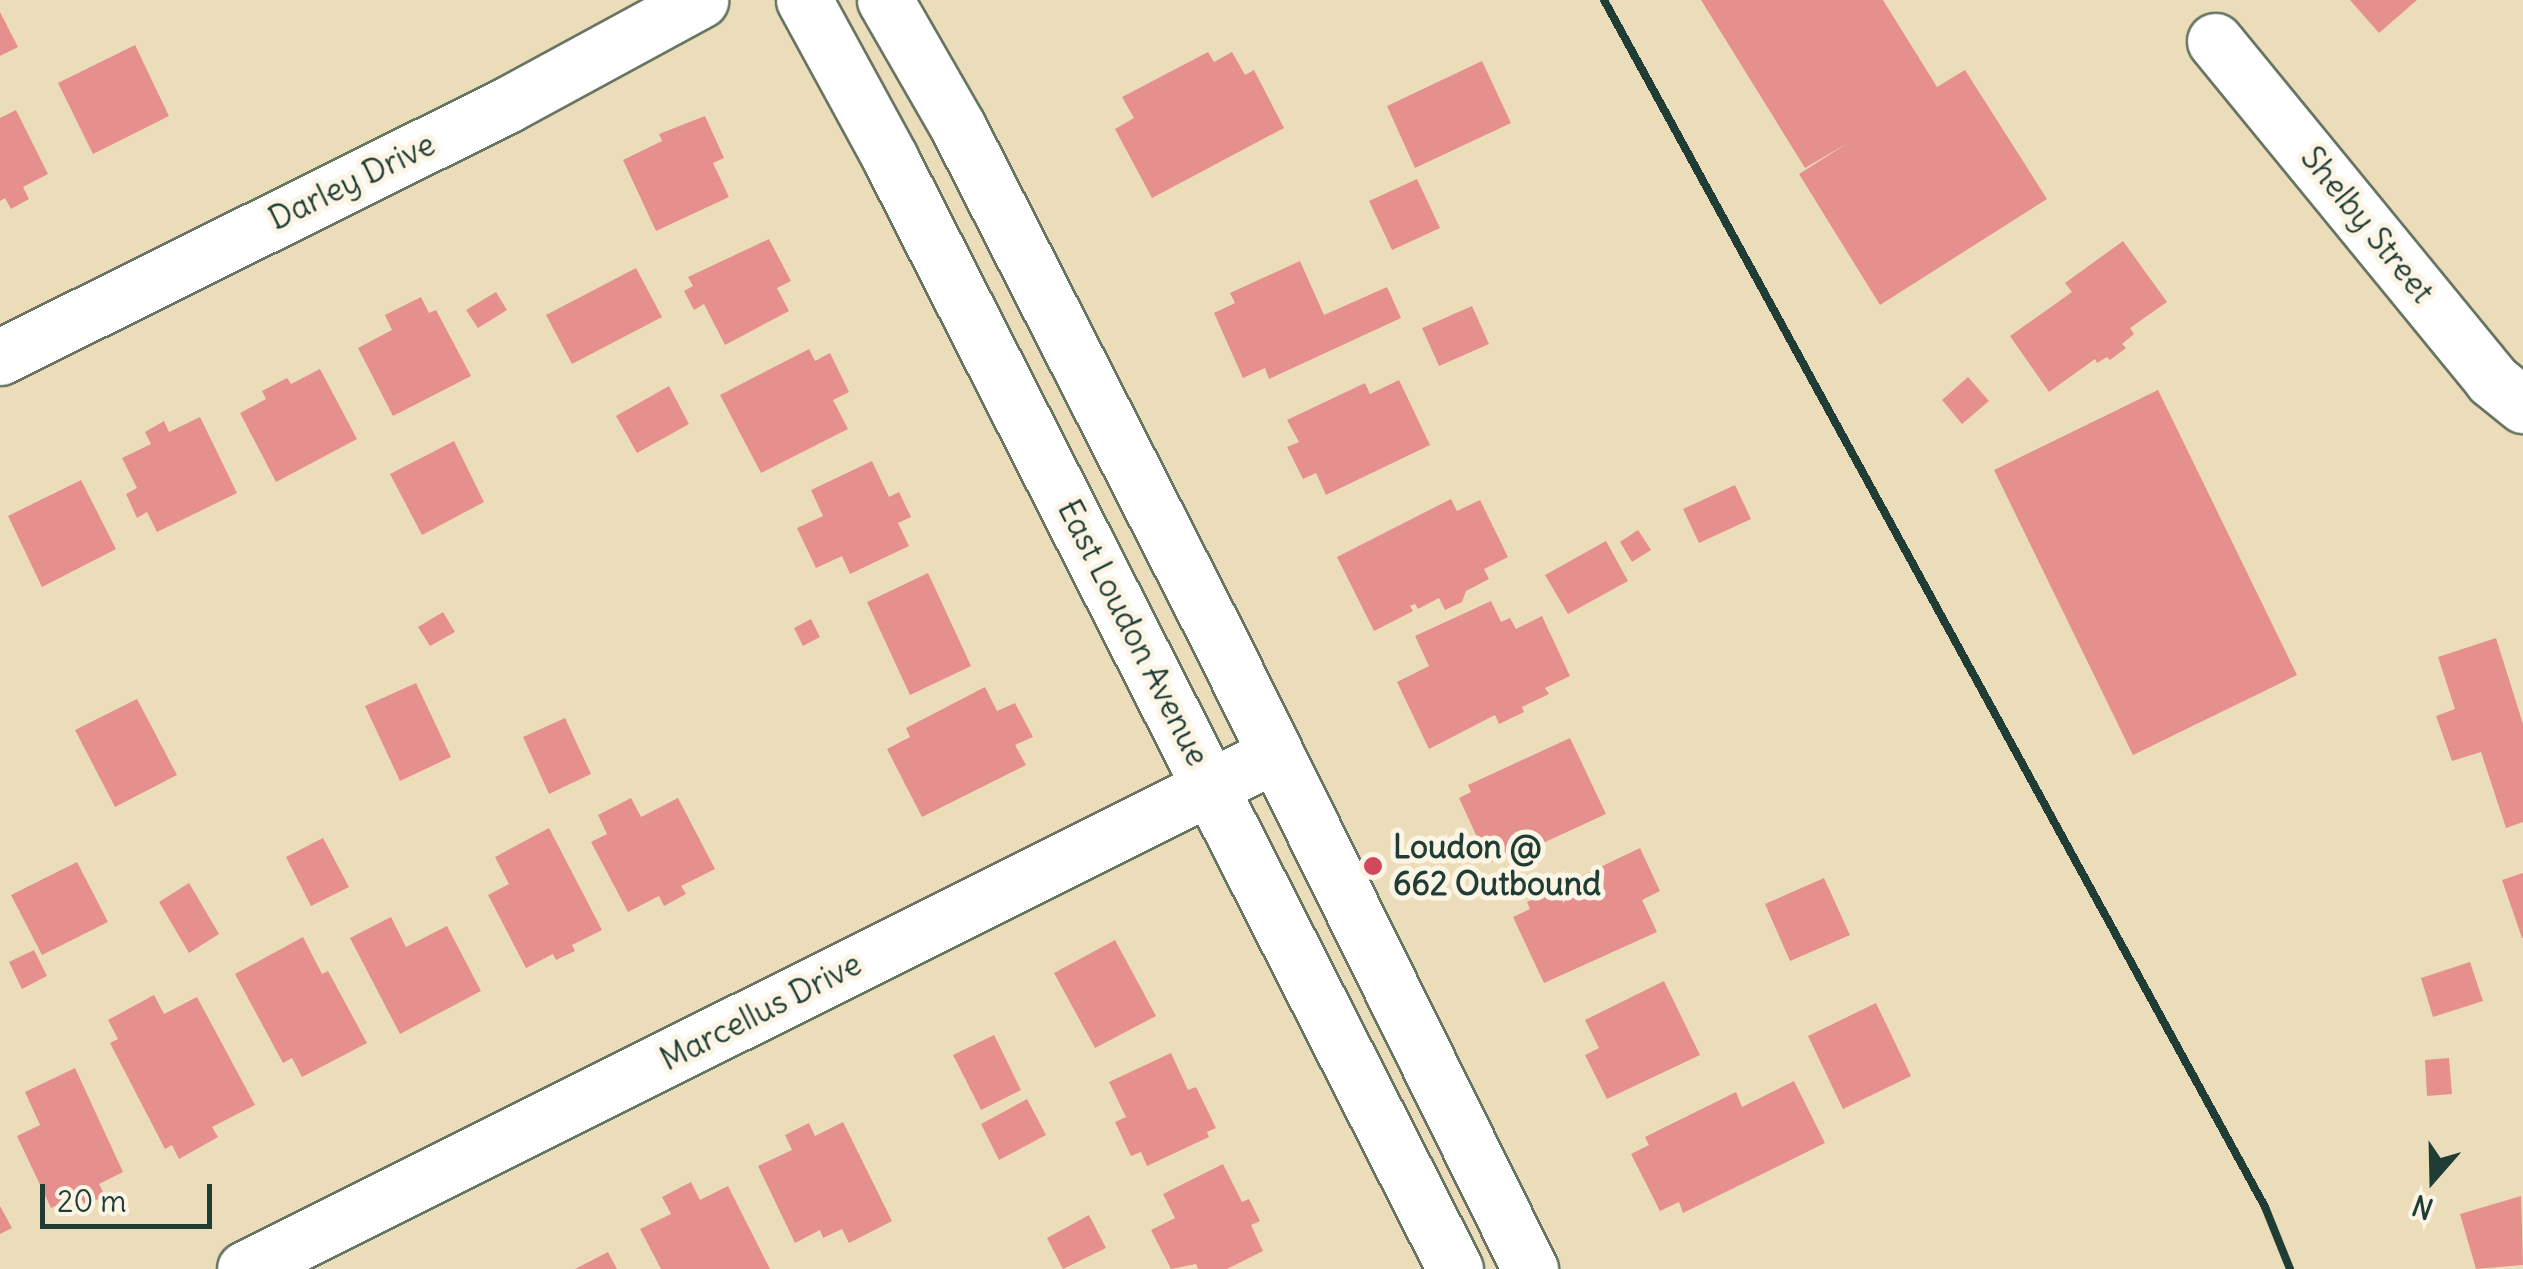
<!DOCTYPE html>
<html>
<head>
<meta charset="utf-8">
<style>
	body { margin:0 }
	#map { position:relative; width:2523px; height:1269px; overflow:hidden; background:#ecddba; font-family:Delius,sans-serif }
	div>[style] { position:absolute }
	.building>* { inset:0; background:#e6908e }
	.roads { filter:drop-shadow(2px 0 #677563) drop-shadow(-2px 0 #677563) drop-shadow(0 2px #677563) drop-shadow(0 -2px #677563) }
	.minor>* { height:55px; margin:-27.5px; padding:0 27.5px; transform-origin:27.5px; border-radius:27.5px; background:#fff }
	.major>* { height:55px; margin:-27.5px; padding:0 27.5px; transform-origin:27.5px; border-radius:27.5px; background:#fff }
	.rail>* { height:8px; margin:-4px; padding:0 4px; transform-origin:4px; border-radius:4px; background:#1f3d34 }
	.dots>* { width:28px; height:28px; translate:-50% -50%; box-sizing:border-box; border:5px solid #fcf5e5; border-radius:50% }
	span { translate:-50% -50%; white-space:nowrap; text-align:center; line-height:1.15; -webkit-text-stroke:10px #fcf5e5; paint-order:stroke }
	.street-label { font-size:32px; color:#1f3d34 }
	.poi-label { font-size:32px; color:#1f3d34; font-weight:700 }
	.left { translate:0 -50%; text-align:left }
	.north { position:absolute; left:2383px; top:1129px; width:100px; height:100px; -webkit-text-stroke:8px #fcf5e5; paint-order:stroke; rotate:200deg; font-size:28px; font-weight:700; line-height:40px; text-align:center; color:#1f3d34 }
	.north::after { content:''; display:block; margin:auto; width:35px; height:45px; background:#1f3d34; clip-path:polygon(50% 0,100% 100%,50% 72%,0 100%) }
	.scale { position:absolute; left:40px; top:1184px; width:172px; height:45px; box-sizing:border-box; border:5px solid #1f3d34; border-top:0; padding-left:12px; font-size:30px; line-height:35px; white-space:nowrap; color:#1f3d34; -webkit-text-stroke:8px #fcf5e5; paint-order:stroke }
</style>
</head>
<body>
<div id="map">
	<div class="building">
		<div style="clip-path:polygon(1701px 0,1883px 0,1937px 87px,1965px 70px,2047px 199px,1880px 305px,1799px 174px,1848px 143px,1805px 168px)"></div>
		<div style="clip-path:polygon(2350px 0,2417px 0,2379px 33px)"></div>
		<div style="clip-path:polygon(0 12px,18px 47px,0 56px)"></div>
		<div style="clip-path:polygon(135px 45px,169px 116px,93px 154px,58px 83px)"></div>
		<div style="clip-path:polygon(1208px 52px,1214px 62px,1232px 52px,1245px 75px,1254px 70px,1284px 128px,1152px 198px,1115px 129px,1134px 118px,1122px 97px)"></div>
		<div style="clip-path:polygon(1482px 61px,1511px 123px,1415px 168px,1387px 106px)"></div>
		<div style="clip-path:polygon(16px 110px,48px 174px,23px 187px,29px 199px,11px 209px,5px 198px,0 201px,0 118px)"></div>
		<div style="clip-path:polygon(705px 116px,724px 158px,713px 163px,729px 197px,656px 231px,623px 160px,662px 141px,659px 134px)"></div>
		<div style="clip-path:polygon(1417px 179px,1440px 228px,1392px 250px,1369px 201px)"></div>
		<div style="clip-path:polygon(769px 239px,791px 281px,777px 288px,789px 311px,725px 345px,704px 304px,694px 310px,684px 291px,693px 286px,688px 277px)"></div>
		<div style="clip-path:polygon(2123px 241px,2167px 302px,2130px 328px,2134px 334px,2122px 344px,2126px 348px,2110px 360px,2107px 357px,2097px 363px,2095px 359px,2049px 392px,2010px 336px,2072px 292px,2065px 283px)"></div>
		<div style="clip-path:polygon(1300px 261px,1324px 315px,1387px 287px,1401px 318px,1269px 379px,1265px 368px,1243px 378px,1214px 313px,1235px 303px,1230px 293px)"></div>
		<div style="clip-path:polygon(636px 268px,662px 317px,572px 364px,546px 315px)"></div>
		<div style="clip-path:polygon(496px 292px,507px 310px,478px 328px,466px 310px)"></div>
		<div style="clip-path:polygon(421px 297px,429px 313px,436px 310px,471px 376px,393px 416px,358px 348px,392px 330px,385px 315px)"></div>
		<div style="clip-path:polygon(1472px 306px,1489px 344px,1439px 366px,1422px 328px)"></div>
		<div style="clip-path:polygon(809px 349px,815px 361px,830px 353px,849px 392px,833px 400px,848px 429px,761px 473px,720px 395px)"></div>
		<div style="clip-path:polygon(320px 369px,357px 439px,276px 482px,240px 413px,266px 399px,262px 391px,287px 378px,291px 384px)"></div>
		<div style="clip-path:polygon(1968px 377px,1989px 401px,1962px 424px,1942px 400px)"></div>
		<div style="clip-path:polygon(1399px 380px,1430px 445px,1326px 495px,1316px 473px,1303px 479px,1287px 447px,1299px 442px,1287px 420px,1365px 383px,1370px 394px)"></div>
		<div style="clip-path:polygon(669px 386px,689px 424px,637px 453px,616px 416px)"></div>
		<div style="clip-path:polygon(2158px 390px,2297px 675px,2133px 755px,1994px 470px)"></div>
		<div style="clip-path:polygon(200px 417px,237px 493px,157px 532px,147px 512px,137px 518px,126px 494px,137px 488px,122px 458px,151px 444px,145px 432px,164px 421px,169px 432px)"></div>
		<div style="clip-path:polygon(454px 441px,484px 502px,422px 535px,390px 474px)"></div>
		<div style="clip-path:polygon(872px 461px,889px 497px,899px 492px,911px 517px,898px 523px,909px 546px,850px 574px,842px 556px,816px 568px,797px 528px,823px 516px,811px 490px)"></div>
		<div style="clip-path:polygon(81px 480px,116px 549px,42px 587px,8px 516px)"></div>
		<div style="clip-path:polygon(1735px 485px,1751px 519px,1699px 543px,1683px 509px)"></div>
		<div style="clip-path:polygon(1451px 499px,1457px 511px,1480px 500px,1508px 557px,1484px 569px,1489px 579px,1466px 591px,1462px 602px,1445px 610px,1439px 598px,1418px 609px,1415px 604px,1410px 606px,1413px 611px,1374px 631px,1337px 557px)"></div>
		<div style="clip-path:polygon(1638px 530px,1651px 550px,1632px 562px,1620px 542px)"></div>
		<div style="clip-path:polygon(1606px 541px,1628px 581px,1568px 614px,1545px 575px)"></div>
		<div style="clip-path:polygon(928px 573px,971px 666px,910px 695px,867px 602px)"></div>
		<div style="clip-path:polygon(1491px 601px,1501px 622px,1510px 618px,1516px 629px,1542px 616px,1570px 676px,1545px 688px,1549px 694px,1522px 707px,1524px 712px,1499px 724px,1495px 715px,1429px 749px,1397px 682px,1429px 666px,1415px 636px)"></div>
		<div style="clip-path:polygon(443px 612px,455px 632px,430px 646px,418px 627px)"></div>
		<div style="clip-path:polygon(811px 619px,820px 637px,803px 646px,794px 628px)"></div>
		<div style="clip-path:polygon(2496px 638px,2523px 724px,2523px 822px,2506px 828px,2481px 752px,2452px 761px,2436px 716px,2455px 709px,2438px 657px)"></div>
		<div style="clip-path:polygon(416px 683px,451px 757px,400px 781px,365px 706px)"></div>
		<div style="clip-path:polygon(985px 687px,997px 711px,1015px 703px,1033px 737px,1015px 745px,1026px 765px,922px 817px,887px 749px,910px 737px,906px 728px)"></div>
		<div style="clip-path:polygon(137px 699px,177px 775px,115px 807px,75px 730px)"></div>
		<div style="clip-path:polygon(565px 718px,591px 774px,549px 794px,523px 737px)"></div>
		<div style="clip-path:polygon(1570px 738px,1606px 814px,1508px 859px,1506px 856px,1489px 863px,1459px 798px,1471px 792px,1468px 785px)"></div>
		<div style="clip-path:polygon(631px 798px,641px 817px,678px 798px,715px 869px,681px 886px,686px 894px,664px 906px,659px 896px,628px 912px,591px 842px,607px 834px,598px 815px)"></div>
		<div style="clip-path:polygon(549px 828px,602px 930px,572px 945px,575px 951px,556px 960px,553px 954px,526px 968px,488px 895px,509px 884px,495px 857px)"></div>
		<div style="clip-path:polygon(323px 838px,349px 887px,311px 906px,286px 857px)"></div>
		<div style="clip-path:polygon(1640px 848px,1660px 891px,1642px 900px,1657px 932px,1544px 983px,1513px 917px,1530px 909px,1527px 902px)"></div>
		<div style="clip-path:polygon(77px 862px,108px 922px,42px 955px,11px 895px)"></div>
		<div style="clip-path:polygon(2523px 873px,2523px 938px,2522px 938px,2502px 880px)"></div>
		<div style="clip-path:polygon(1824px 878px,1850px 935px,1790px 961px,1765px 904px)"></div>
		<div style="clip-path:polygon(189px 883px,219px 934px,189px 953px,159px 902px)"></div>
		<div style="clip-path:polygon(391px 917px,406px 947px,447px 926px,481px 991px,400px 1034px,350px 938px)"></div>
		<div style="clip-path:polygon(303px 937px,322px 974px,328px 971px,367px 1043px,302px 1077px,292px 1058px,283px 1063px,235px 974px)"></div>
		<div style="clip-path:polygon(1115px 940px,1156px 1016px,1095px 1048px,1054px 973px)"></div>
		<div style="clip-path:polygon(34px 950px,47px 976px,22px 989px,9px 962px)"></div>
		<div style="clip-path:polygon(2470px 962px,2483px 1001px,2433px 1017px,2421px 978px)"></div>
		<div style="clip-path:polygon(1664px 981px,1700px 1055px,1607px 1099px,1585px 1055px,1599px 1048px,1585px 1020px)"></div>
		<div style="clip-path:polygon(154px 995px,164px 1014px,197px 997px,255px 1105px,212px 1127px,218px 1137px,179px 1159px,172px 1145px,165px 1149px,110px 1043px,118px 1039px,108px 1020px)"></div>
		<div style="clip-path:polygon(1876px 1003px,1911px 1076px,1843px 1109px,1808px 1036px)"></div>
		<div style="clip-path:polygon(994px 1035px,1021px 1090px,981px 1110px,953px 1055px)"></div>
		<div style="clip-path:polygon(1171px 1053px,1188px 1090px,1196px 1087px,1216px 1128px,1207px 1132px,1209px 1137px,1147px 1166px,1141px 1152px,1131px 1156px,1115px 1122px,1126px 1117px,1109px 1082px)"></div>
		<div style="clip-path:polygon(2449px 1058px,2452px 1094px,2427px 1096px,2425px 1060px)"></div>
		<div style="clip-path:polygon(75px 1068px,123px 1172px,99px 1184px,105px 1196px,85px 1205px,79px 1195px,51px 1208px,17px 1136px,40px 1125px,25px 1092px)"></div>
		<div style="clip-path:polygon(1794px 1081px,1825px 1143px,1683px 1213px,1679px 1202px,1660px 1211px,1631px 1154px,1649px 1145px,1645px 1137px,1736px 1092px,1742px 1107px)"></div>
		<div style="clip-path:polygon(1027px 1099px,1046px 1135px,999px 1160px,981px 1124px)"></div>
		<div style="clip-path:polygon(843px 1122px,892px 1221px,849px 1243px,842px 1229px,823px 1238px,820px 1230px,795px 1243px,758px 1166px,792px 1150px,785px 1135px,809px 1123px,815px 1136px)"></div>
		<div style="clip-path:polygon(1223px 1164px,1242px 1202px,1249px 1199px,1260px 1221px,1251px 1225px,1263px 1251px,1227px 1269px,1198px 1269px,1196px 1264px,1171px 1269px,1151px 1230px,1175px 1218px,1163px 1194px)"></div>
		<div style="clip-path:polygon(691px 1182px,700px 1200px,728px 1186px,770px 1269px,661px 1269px,640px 1229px,671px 1214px,662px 1197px)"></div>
		<div style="clip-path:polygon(2521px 1196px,2523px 1265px,2476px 1269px,2460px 1214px)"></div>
		<div style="clip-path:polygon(0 1206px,12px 1228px,0 1234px)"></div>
		<div style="clip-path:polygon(1089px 1215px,1106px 1248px,1063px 1269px,1047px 1238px)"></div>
		<div style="clip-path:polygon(608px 1252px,617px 1269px,575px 1269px)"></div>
	</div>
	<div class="roads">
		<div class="minor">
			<div style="left:2215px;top:41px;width:438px;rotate:50.7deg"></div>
			<div style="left:2492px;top:380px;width:40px;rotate:39deg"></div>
			<div style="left:0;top:357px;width:566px;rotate:-26.43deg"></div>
			<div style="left:507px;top:105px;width:220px;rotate:-28.5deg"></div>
			<div style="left:245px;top:1269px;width:1152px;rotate:-26.54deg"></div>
		</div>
		<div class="major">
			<div style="left:804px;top:0;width:180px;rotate:61.4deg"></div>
			<div style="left:890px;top:158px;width:1246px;rotate:63.04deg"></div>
			<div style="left:885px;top:0;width:146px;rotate:60.1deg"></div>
			<div style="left:958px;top:127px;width:575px;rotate:62.99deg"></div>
			<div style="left:1219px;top:639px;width:703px;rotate:63.73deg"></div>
		</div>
	</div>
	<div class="rail">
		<div style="left:1604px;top:0;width:1376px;rotate:61.29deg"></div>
		<div style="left:2265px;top:1207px;width:67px;rotate:68deg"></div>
	</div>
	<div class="dots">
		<div style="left:1373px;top:866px;background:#d1495b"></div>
	</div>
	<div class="street-label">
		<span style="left:352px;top:182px;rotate:-26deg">Darley Drive</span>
		<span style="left:2367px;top:225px;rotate:51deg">Shelby Street</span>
		<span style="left:1133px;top:633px;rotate:63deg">East Loudon Avenue</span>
		<span style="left:761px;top:1012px;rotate:-27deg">Marcellus Drive</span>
	</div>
	<div class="poi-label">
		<span class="left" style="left:1393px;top:866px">Loudon @<br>662 Outbound</span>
	</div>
	<div class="north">N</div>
	<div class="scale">20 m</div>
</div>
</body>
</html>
